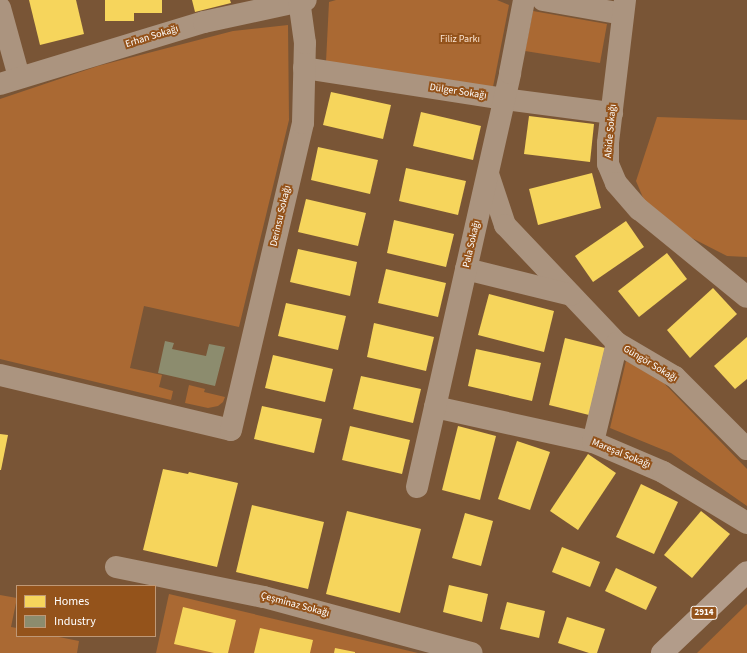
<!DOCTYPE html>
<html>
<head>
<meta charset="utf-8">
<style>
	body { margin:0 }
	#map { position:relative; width:747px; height:653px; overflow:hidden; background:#795536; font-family:"Source Sans 3",sans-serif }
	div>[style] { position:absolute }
	.green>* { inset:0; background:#aa6933 }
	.homes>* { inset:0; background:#f6d55c }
	.industry>* { inset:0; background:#8c8c6e }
	.minor>* { height:22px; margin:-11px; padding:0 11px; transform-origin:11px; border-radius:11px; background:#ab947f }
	.major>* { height:22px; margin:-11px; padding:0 11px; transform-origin:11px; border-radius:11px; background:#b29c8a }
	span { translate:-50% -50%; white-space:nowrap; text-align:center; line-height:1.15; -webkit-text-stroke:4px #94531b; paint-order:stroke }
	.shield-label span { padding:1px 3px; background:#94531b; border:1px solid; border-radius:3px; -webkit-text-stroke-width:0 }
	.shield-label { font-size:9px; color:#fff; font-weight:700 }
	.street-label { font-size:10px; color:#fff }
	.park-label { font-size:10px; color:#fbe5d3 }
	.legend { position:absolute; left:16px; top:585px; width:140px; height:52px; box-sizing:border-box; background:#94531b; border:1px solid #bf9876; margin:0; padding:5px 7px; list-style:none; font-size:12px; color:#fff }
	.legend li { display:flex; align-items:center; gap:8px; height:20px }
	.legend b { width:20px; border:1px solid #bf9876 }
</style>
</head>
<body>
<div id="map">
	<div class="green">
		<div style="clip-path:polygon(336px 0,497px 0,509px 5px,493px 87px,326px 62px,329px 2px)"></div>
		<div style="clip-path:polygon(533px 11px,607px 24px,600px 63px,525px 51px)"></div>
		<div style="clip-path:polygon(288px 25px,289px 120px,239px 327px,144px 306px,130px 368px,162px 375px,159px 387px,173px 391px,171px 400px,0 359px,0 99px,98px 66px,233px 31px)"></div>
		<div style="clip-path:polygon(657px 117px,747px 120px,747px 257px,727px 256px,680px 232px,644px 200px,636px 181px)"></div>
		<div style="clip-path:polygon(626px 361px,659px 378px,747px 469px,747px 506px,671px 453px,610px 428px)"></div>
		<div style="clip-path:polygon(189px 385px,205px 389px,204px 392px,225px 397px,223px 402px,218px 406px,208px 408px,185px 403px)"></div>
		<div style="clip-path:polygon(169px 594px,418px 653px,156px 653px)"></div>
		<div style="clip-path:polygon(0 595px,17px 598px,11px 627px,17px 628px,17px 636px,54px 636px,79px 641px,77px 653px,0 653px)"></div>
		<div style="clip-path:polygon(747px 604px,747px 653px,697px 653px)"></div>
	</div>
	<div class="homes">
		<div style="clip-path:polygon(29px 0,76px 0,84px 34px,40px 45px)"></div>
		<div style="clip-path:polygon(105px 0,162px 0,162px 13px,134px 13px,134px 21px,105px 21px)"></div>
		<div style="clip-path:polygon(192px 0,230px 0,231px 3px,195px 12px)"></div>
		<div style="clip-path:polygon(331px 92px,391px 105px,383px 139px,323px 125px)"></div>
		<div style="clip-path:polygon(421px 112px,481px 126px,473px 160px,413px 146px)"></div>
		<div style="clip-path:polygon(529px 116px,594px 124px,590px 162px,524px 154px)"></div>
		<div style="clip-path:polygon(318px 147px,378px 160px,370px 194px,311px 180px)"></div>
		<div style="clip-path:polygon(406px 168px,466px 181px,458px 215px,399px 201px)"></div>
		<div style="clip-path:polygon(592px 173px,601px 208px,538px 225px,529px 189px)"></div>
		<div style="clip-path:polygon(306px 199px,366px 213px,358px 246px,298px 232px)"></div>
		<div style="clip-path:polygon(394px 220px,454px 234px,446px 267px,387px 253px)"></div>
		<div style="clip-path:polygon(626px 221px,644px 247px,593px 282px,575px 256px)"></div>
		<div style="clip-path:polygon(298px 249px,357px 262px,350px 296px,290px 282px)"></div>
		<div style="clip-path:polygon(667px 253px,687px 279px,639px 317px,618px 291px)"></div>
		<div style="clip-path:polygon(386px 269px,446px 283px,438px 317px,378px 303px)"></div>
		<div style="clip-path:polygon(713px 288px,737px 314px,690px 358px,667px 330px)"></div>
		<div style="clip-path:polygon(489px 294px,554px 311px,544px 352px,478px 335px)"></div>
		<div style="clip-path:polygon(286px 303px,346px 316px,338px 350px,278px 336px)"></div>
		<div style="clip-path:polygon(374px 323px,434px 337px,426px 371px,367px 357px)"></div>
		<div style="clip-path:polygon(747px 337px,747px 379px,735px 389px,714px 366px)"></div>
		<div style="clip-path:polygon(565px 338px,605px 348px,589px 415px,549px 405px)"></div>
		<div style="clip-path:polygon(476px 349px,541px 363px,532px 401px,468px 386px)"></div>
		<div style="clip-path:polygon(273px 355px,333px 369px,325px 402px,265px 388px)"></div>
		<div style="clip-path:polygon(361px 376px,421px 389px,413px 423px,353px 409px)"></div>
		<div style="clip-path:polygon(262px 406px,322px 419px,314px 453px,254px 439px)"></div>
		<div style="clip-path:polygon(350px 426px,410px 440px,402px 474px,342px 460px)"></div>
		<div style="clip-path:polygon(458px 426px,496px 436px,480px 500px,442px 490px)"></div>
		<div style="clip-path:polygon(0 434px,8px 435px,1px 470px,0 470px)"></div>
		<div style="clip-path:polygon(517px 441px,550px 452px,530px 510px,498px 499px)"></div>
		<div style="clip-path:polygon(588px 454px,616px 473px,578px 530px,550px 511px)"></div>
		<div style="clip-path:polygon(163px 469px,188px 474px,189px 472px,238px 483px,217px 567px,143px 550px)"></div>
		<div style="clip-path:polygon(641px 484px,678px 502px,654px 554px,616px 537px)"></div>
		<div style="clip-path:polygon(252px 505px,324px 522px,308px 589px,236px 572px)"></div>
		<div style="clip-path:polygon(347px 511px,421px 529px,400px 613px,326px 594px)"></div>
		<div style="clip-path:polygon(701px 511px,730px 534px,692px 578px,664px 555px)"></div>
		<div style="clip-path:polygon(465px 513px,493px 521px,481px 566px,452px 558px)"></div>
		<div style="clip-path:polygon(562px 547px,600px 562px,590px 587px,552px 572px)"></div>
		<div style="clip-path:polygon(616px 568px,657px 587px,646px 610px,605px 591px)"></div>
		<div style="clip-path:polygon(449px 585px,488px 594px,482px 622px,443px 612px)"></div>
		<div style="clip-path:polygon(507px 602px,545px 611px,539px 638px,500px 629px)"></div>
		<div style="clip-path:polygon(183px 607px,236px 620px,228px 653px,214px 653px,174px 644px)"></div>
		<div style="clip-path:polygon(567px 617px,605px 629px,597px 653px,589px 653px,558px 643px)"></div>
		<div style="clip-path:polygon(260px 628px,313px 640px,310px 653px,254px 653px)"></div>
		<div style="clip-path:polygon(335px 648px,355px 652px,355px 653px,334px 653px)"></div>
	</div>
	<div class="industry">
		<div style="clip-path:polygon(165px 341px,174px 343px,172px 349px,206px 356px,209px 344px,225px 347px,215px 386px,158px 373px)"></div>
	</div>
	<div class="minor">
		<div style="left:543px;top:0;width:81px;rotate:9.9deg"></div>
		<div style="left:625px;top:0;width:144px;rotate:96.8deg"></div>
		<div style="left:608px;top:143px;width:21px;rotate:90deg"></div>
		<div style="left:608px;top:164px;width:21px;rotate:67deg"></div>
		<div style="left:616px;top:183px;width:35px;rotate:49deg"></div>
		<div style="left:639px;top:209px;width:139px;rotate:39.2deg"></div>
		<div style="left:0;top:8px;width:72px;rotate:74.6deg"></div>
		<div style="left:304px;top:68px;width:202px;rotate:8.8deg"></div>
		<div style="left:504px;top:99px;width:109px;rotate:7.4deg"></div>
		<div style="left:0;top:84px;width:213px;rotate:-16.9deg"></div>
		<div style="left:204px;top:22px;width:104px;rotate:-12.2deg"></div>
		<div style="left:488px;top:174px;width:54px;rotate:71.6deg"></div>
		<div style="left:505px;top:225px;width:163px;rotate:46.5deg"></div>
		<div style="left:617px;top:343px;width:67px;rotate:30.4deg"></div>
		<div style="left:675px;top:377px;width:102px;rotate:45deg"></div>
		<div style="left:466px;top:269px;width:108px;rotate:13.9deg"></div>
		<div style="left:0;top:375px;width:237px;rotate:13.4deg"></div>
		<div style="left:231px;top:430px;width:315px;rotate:-76.8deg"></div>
		<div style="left:303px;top:123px;width:80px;rotate:-88.6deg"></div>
		<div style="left:305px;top:43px;width:43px;rotate:-97.9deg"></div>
		<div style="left:435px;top:407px;width:162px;rotate:12.5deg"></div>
		<div style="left:593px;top:442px;width:76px;rotate:23.2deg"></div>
		<div style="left:663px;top:472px;width:98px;rotate:31.3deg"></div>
		<div style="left:593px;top:442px;width:102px;rotate:-76.4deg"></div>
		<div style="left:417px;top:487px;width:424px;rotate:-77.3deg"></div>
		<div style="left:510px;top:73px;width:74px;rotate:-79.1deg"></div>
		<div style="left:116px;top:567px;width:151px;rotate:11.5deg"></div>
		<div style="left:264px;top:597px;width:215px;rotate:15.1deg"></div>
	</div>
	<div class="major">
		<div style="left:662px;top:653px;width:117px;rotate:-43.6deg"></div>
	</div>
	<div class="shield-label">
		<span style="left:704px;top:613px">2914</span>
	</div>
	<div class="street-label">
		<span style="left:152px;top:37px;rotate:-17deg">Erhan Sokağı</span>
		<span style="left:458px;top:92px;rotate:9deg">Dülger Sokağı</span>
		<span style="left:611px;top:131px;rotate:-85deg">Abide Sokağı</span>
		<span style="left:281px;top:216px;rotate:-77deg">Derinsu Sokağı</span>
		<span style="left:472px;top:244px;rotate:-77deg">Pala Sokağı</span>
		<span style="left:650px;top:364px;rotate:31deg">Güngör Sokağı</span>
		<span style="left:621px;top:454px;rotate:22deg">Mareşal Sokağı</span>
		<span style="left:295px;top:605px;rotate:15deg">Çeşminaz Sokağı</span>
	</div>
	<div class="park-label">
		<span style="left:460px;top:40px">Filiz Parkı</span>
	</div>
	<ul class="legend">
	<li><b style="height:11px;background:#f6d55c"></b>Homes</li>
	<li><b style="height:11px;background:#8c8c6e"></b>Industry</li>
	</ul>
</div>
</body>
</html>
